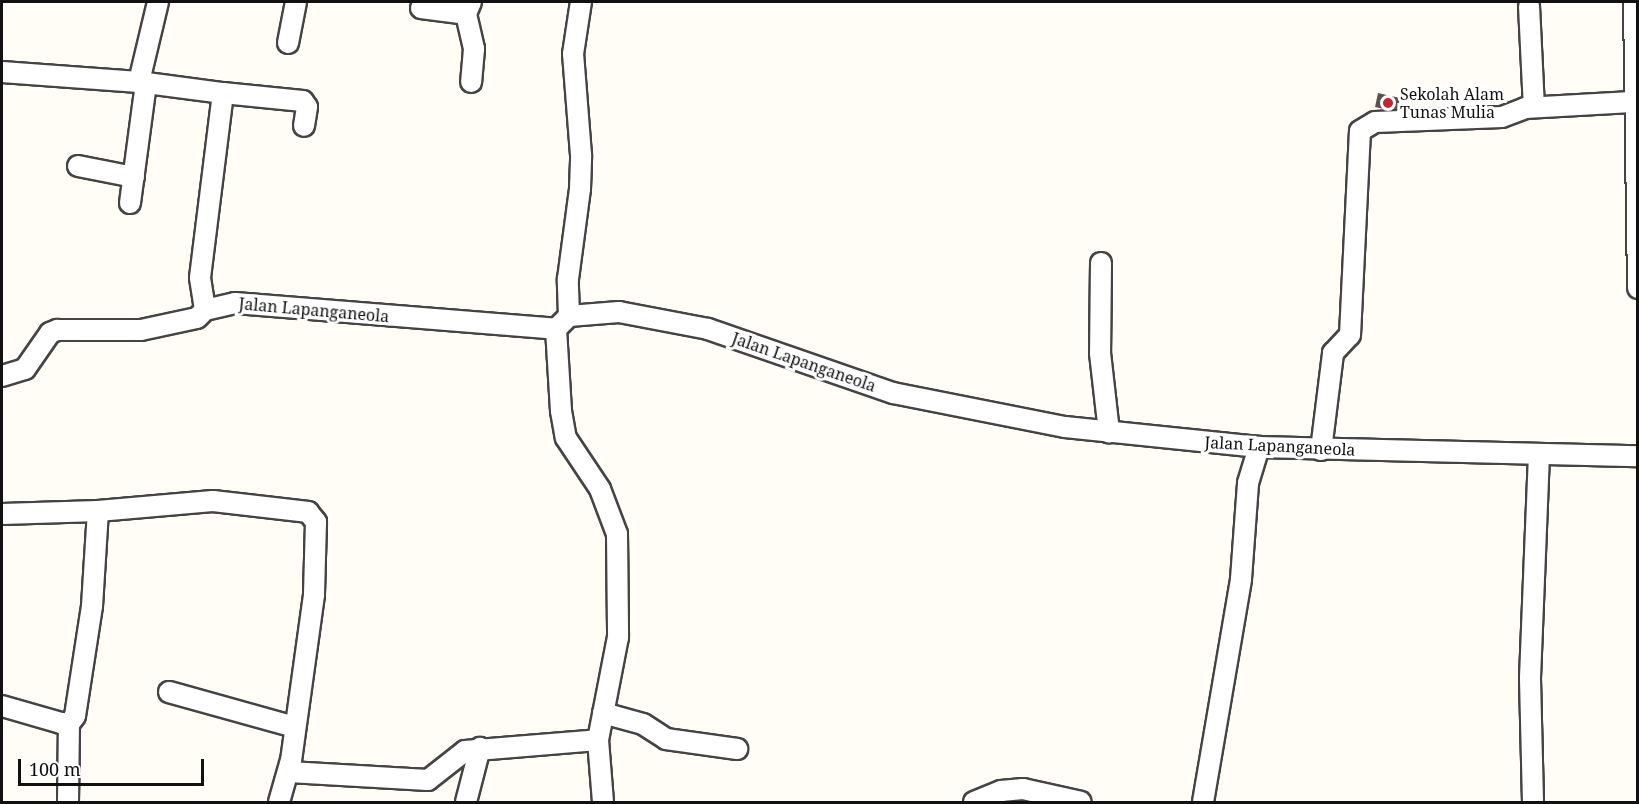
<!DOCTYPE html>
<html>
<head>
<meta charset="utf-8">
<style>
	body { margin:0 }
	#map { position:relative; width:1639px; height:804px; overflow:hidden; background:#fffdf5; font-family:"Noto Serif",serif }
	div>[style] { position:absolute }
	.building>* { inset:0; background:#5a524d }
	.roads { filter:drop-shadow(2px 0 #444) drop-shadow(-2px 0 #444) drop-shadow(0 2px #444) drop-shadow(0 -2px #444) }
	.minor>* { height:20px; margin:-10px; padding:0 10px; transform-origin:10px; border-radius:10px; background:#fff }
	.dots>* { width:16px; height:16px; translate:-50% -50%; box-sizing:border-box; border:3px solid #fff; border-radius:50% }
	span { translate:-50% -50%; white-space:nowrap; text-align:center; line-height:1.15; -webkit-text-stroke:6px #fff; paint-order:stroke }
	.poi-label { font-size:16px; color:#111 }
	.left { translate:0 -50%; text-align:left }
	.street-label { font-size:16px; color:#111 }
	.frame { position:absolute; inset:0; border:3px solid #111; pointer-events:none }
	.scale { position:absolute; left:18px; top:759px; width:186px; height:27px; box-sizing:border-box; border:3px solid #111; border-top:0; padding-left:8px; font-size:18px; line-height:21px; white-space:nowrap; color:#111; -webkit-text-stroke:4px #fff; paint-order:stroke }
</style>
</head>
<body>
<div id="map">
	<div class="building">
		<div style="clip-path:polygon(1378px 93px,1400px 98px,1397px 112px,1375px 107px)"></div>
	</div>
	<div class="roads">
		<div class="minor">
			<div style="left:158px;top:2px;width:82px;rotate:103.4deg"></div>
			<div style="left:139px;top:82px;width:85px;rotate:7.5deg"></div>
			<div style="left:223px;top:93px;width:186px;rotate:97.1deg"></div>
			<div style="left:200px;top:278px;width:32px;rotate:81deg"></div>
			<div style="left:471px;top:2px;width:13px;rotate:113deg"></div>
			<div style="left:466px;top:14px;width:36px;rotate:77deg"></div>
			<div style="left:474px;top:49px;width:33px;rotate:95deg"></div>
			<div style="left:1634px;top:2px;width:286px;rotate:89.2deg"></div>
			<div style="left:1529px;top:6px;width:101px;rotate:87.2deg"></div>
			<div style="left:421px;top:8px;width:45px;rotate:7.6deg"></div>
			<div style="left:288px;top:43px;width:42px;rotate:-79deg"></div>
			<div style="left:2px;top:72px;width:137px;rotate:4.2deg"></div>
			<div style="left:223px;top:93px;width:80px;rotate:5.7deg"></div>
			<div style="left:303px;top:101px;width:7px;rotate:56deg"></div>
			<div style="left:307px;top:107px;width:19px;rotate:99deg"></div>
			<div style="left:78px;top:166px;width:57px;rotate:11.1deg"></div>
			<div style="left:130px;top:203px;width:121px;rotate:-82.4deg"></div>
			<div style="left:1101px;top:263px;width:90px;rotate:90.6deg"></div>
			<div style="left:1100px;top:353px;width:80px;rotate:83.5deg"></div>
			<div style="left:569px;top:316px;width:37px;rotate:-92deg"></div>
			<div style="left:568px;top:279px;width:91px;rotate:-82.4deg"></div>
			<div style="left:580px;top:189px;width:34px;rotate:-88deg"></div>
			<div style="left:581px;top:155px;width:101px;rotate:-94.5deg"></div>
			<div style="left:573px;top:54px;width:53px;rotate:-81.3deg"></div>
			<div style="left:556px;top:329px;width:82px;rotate:86.5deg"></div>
			<div style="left:561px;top:411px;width:27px;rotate:80deg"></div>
			<div style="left:566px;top:438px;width:61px;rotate:56.3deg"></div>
			<div style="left:600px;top:489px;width:48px;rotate:69.3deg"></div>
			<div style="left:617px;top:534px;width:103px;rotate:89.4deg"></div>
			<div style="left:618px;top:637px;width:105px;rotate:101deg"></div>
			<div style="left:598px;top:740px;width:62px;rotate:85.4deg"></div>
			<div style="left:2px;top:376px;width:24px;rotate:-17deg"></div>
			<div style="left:25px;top:369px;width:44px;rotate:-55.2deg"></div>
			<div style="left:50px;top:333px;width:8px;rotate:-23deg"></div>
			<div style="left:57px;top:330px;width:84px"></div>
			<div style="left:141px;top:330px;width:57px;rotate:-12.1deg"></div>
			<div style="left:197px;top:318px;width:11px;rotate:-45deg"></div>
			<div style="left:205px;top:310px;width:31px;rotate:-13deg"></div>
			<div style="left:235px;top:303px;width:322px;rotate:4.6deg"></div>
			<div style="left:556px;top:329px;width:18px;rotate:-45deg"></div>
			<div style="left:569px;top:316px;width:50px;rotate:-4.6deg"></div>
			<div style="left:619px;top:312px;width:91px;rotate:10.8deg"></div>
			<div style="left:708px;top:329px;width:196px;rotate:19.1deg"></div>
			<div style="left:893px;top:393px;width:175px;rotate:11.2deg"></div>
			<div style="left:1065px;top:427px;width:195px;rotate:5.9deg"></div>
			<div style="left:1259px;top:447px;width:379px;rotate:1.4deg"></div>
			<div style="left:1321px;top:450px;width:98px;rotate:-82.9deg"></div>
			<div style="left:1333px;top:353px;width:25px;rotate:-47deg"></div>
			<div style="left:1350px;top:335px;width:204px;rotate:-87.2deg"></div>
			<div style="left:1360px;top:131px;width:17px;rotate:-31deg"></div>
			<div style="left:1375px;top:122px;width:127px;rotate:-2.3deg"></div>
			<div style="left:1502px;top:117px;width:25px;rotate:-21deg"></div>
			<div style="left:1525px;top:108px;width:107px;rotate:-3.2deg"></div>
			<div style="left:2px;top:514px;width:96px;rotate:-1.8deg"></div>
			<div style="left:98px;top:511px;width:115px;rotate:-5deg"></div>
			<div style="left:213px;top:501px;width:96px;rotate:6.6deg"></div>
			<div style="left:308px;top:512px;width:13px;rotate:51deg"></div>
			<div style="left:316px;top:522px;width:73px;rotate:91.6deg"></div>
			<div style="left:314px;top:595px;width:167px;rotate:97.9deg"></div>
			<div style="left:291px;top:760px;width:44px;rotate:105.9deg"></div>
			<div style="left:169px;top:692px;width:130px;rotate:15.6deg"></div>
			<div style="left:2px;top:706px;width:61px;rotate:16.1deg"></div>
			<div style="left:61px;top:723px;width:8px;rotate:7deg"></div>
			<div style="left:69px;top:724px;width:10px;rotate:-53deg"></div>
			<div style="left:75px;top:716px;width:111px;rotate:-81.2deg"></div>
			<div style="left:92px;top:606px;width:95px;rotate:-86.4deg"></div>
			<div style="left:603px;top:713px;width:41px;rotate:15.4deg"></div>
			<div style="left:643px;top:724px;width:27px;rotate:33deg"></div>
			<div style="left:666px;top:739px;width:72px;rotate:8deg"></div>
			<div style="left:289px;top:772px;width:139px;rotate:3.3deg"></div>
			<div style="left:428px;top:780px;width:47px;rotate:-38.1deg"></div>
			<div style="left:465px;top:751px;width:133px;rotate:-4.7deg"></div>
			<div style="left:68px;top:802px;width:78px;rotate:-89.3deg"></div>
			<div style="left:466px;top:802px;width:56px;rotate:-75.5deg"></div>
			<div style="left:974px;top:802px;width:29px;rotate:-22deg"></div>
			<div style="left:1001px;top:791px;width:22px;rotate:-5deg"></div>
			<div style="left:1023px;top:789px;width:59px;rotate:12.6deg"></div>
			<div style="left:1203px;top:802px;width:226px;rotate:-80.3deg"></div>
			<div style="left:1241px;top:579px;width:96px;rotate:-85.8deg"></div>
			<div style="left:1248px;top:483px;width:38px;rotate:-73deg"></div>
			<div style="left:1533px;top:802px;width:124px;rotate:-91.4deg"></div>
			<div style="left:1530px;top:678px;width:224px;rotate:-87.7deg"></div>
		</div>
	</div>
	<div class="dots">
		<div style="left:1388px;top:103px;background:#c4262e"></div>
	</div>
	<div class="poi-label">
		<span class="left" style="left:1400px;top:103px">Sekolah Alam<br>Tunas Mulia</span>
	</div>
	<div class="street-label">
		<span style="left:314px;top:310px;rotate:5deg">Jalan Lapanganeola</span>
		<span style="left:804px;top:362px;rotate:19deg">Jalan Lapanganeola</span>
		<span style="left:1280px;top:446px;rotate:3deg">Jalan Lapanganeola</span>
	</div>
	<div class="frame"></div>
	<div class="scale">100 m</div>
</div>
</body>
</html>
